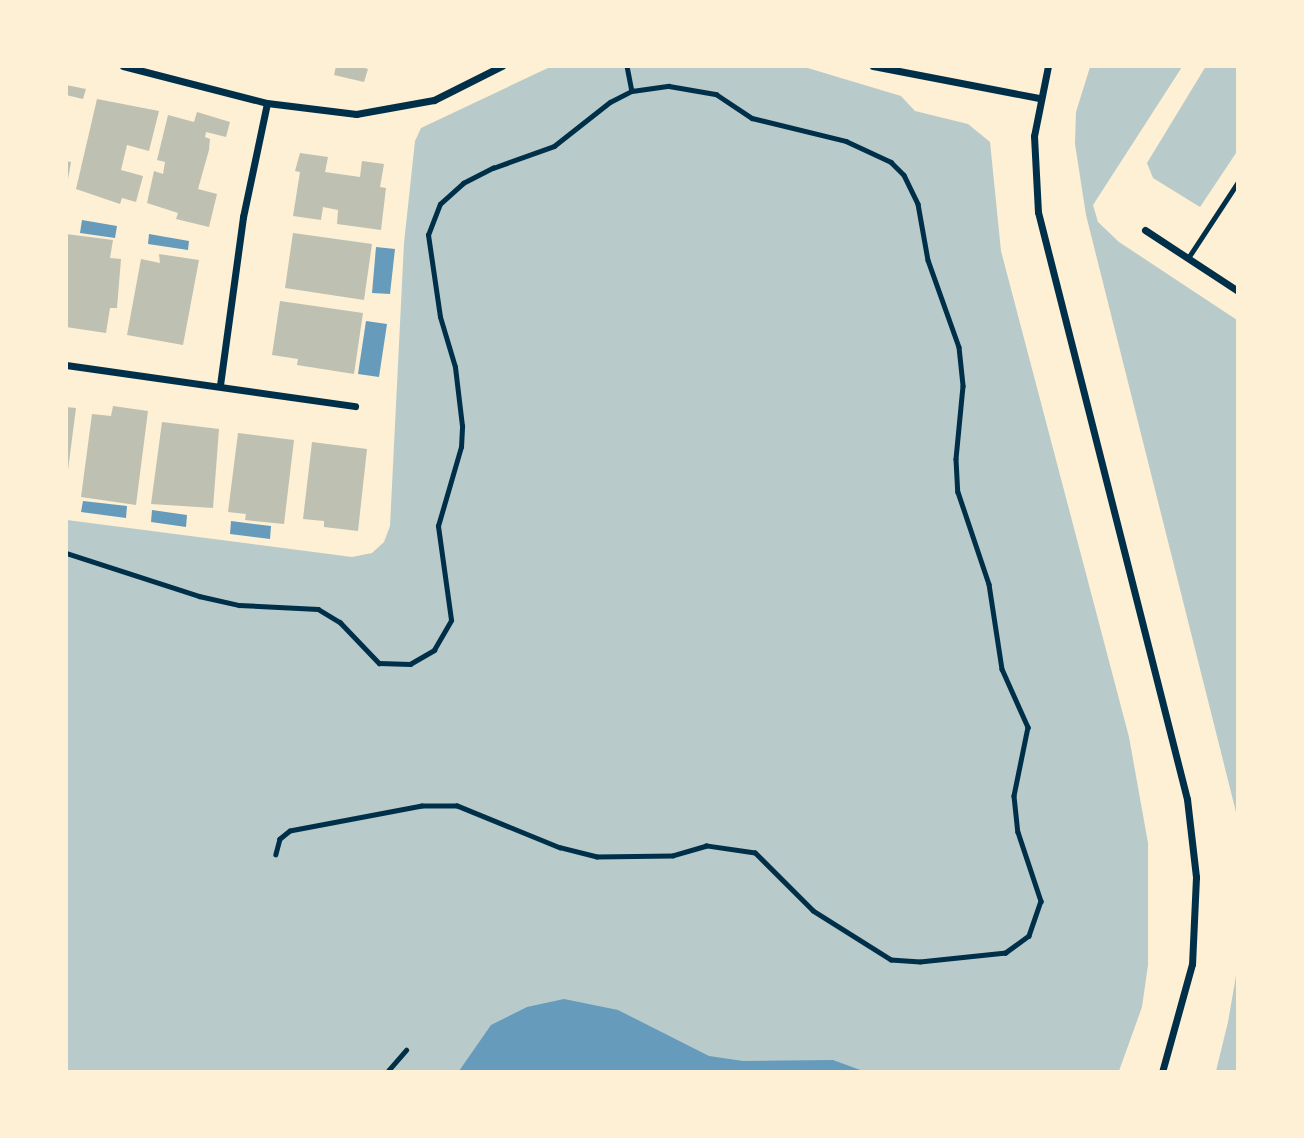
<!DOCTYPE html>
<html>
<head>
<meta charset="utf-8">
<style>
	body { margin:0 }
	#map { position:relative; width:1304px; height:1138px; overflow:hidden; background:#fdf0d5; font-family:"Open Sans",sans-serif }
	div>[style] { position:absolute }
	.green>* { inset:0; background:#b9caca }
	.water>* { inset:0; background:#669bbc }
	.building>* { inset:0; background:#bec0b2 }
	.path>* { height:4.5px; margin:-2.25px; padding:0 2.25px; transform-origin:2.25px; border-radius:2.25px; background:#003049 }
	.service>* { height:5px; margin:-2.5px; padding:0 2.5px; transform-origin:2.5px; border-radius:2.5px; background:#003049 }
	.minor>* { height:7px; margin:-3.5px; padding:0 3.5px; transform-origin:3.5px; border-radius:3.5px; background:#003049 }
	span { translate:-50% -50%; white-space:nowrap; text-align:center; line-height:1.15; -webkit-text-stroke:7px #fdf0d5; paint-order:stroke }
	.frame { position:absolute; inset:0; border:68px solid #fdf0d5; pointer-events:none }
</style>
</head>
<body>
<div id="map">
	<div class="green">
		<div style="clip-path:polygon(801px 66px,901px 96px,915px 111px,968px 124px,990px 142px,1001px 251px,1129px 737px,1148px 843px,1148px 965px,1142px 1007px,1119px 1071px,67px 1072px,67px 520px,352px 557px,372px 553px,384px 542px,390px 526px,404px 243px,415px 141px,421px 128px,550px 67px)"></div>
		<div style="clip-path:polygon(1206px 66px,1237px 67px,1238px 150px,1200px 207px,1153px 178px,1147px 163px)"></div>
		<div style="clip-path:polygon(1090px 67px,1182px 67px,1093px 205px,1098px 222px,1119px 242px,1237px 320px,1237px 816px,1086px 215px,1075px 144px,1076px 112px)"></div>
		<div style="clip-path:polygon(1237px 970px,1237px 1071px,1216px 1071px,1228px 1022px)"></div>
	</div>
	<div class="water">
		<div style="clip-path:polygon(82px 220px,117px 226px,115px 238px,80px 233px)"></div>
		<div style="clip-path:polygon(149px 234px,189px 241px,188px 250px,148px 244px)"></div>
		<div style="clip-path:polygon(376px 247px,395px 249px,390px 294px,372px 293px)"></div>
		<div style="clip-path:polygon(366px 321px,387px 324px,379px 377px,358px 374px)"></div>
		<div style="clip-path:polygon(83px 501px,127px 506px,126px 518px,81px 512px)"></div>
		<div style="clip-path:polygon(152px 510px,187px 515px,186px 527px,151px 522px)"></div>
		<div style="clip-path:polygon(231px 521px,271px 526px,270px 539px,230px 534px)"></div>
		<div style="clip-path:polygon(564px 999px,618px 1010px,709px 1056px,743px 1061px,833px 1060px,863px 1071px,459px 1071px,491px 1025px,527px 1007px)"></div>
	</div>
	<div class="building">
		<div style="clip-path:polygon(336px 66px,358px 66px,368px 69px,364px 82px,334px 75px)"></div>
		<div style="clip-path:polygon(66px 85px,86px 89px,83px 99px,66px 95px)"></div>
		<div style="clip-path:polygon(97px 99px,159px 111px,149px 151px,127px 145px,121px 170px,143px 176px,136px 202px,122px 198px,120px 204px,76px 189px)"></div>
		<div style="clip-path:polygon(197px 112px,230px 122px,226px 137px,206px 132px,205px 137px,210px 139px,209px 150px,198px 189px,217px 194px,209px 227px,176px 219px,178px 213px,147px 203px,154px 171px,163px 174px,165px 162px,157px 160px,168px 115px,194px 122px)"></div>
		<div style="clip-path:polygon(300px 153px,328px 157px,325px 172px,360px 177px,362px 161px,384px 164px,380px 187px,386px 188px,381px 230px,337px 224px,338px 210px,323px 207px,321px 220px,293px 216px,300px 172px,295px 171px)"></div>
		<div style="clip-path:polygon(66px 161px,71px 162px,68px 179px,66px 179px)"></div>
		<div style="clip-path:polygon(293px 233px,372px 244px,364px 300px,285px 288px)"></div>
		<div style="clip-path:polygon(66px 234px,113px 240px,110px 258px,121px 259px,117px 308px,110px 308px,106px 333px,66px 327px)"></div>
		<div style="clip-path:polygon(159px 254px,199px 260px,183px 345px,127px 335px,141px 259px,160px 263px)"></div>
		<div style="clip-path:polygon(280px 301px,363px 313px,354px 374px,297px 365px,298px 359px,272px 355px)"></div>
		<div style="clip-path:polygon(113px 406px,148px 411px,136px 505px,81px 497px,92px 414px,111px 416px)"></div>
		<div style="clip-path:polygon(66px 407px,76px 408px,68px 470px,66px 470px)"></div>
		<div style="clip-path:polygon(162px 422px,219px 429px,213px 508px,151px 504px)"></div>
		<div style="clip-path:polygon(238px 433px,294px 440px,284px 524px,245px 520px,246px 514px,228px 512px)"></div>
		<div style="clip-path:polygon(312px 442px,367px 449px,358px 531px,324px 527px,324px 521px,303px 519px)"></div>
	</div>
	<div class="path">
		<div style="left:627px;top:66px;width:25px;rotate:79deg"></div>
		<div style="left:66px;top:553px;width:140px;rotate:17.9deg"></div>
		<div style="left:199px;top:596px;width:41px;rotate:12.7deg"></div>
		<div style="left:239px;top:605px;width:79px;rotate:2.9deg"></div>
		<div style="left:318px;top:609px;width:26px;rotate:31deg"></div>
		<div style="left:340px;top:622px;width:57px;rotate:46.4deg"></div>
		<div style="left:379px;top:663px;width:31px;rotate:2deg"></div>
		<div style="left:410px;top:664px;width:28px;rotate:-30deg"></div>
		<div style="left:434px;top:650px;width:34px;rotate:-60deg"></div>
		<div style="left:451px;top:620px;width:95px;rotate:-97.9deg"></div>
		<div style="left:438px;top:526px;width:82px;rotate:-73.8deg"></div>
		<div style="left:461px;top:447px;width:21px;rotate:-87deg"></div>
		<div style="left:462px;top:426px;width:59px;rotate:-96.8deg"></div>
		<div style="left:455px;top:367px;width:52px;rotate:-106.7deg"></div>
		<div style="left:440px;top:317px;width:83px;rotate:-98.3deg"></div>
		<div style="left:428px;top:235px;width:33px;rotate:-69deg"></div>
		<div style="left:440px;top:204px;width:31px;rotate:-42deg"></div>
		<div style="left:463px;top:183px;width:34px;rotate:-27deg"></div>
		<div style="left:493px;top:168px;width:65px;rotate:-19.8deg"></div>
		<div style="left:554px;top:146px;width:71px;rotate:-38.2deg"></div>
		<div style="left:610px;top:102px;width:25px;rotate:-27deg"></div>
		<div style="left:632px;top:91px;width:37px;rotate:-8deg"></div>
		<div style="left:669px;top:86px;width:48px;rotate:9.7deg"></div>
		<div style="left:716px;top:94px;width:43px;rotate:33.7deg"></div>
		<div style="left:752px;top:118px;width:97px;rotate:13.7deg"></div>
		<div style="left:846px;top:141px;width:50px;rotate:25deg"></div>
		<div style="left:891px;top:162px;width:18px;rotate:45deg"></div>
		<div style="left:904px;top:175px;width:32px;rotate:64deg"></div>
		<div style="left:918px;top:204px;width:57px;rotate:79.9deg"></div>
		<div style="left:928px;top:260px;width:92px;rotate:70.4deg"></div>
		<div style="left:959px;top:347px;width:39px;rotate:84deg"></div>
		<div style="left:963px;top:386px;width:73px;rotate:95.5deg"></div>
		<div style="left:956px;top:459px;width:33px;rotate:87deg"></div>
		<div style="left:958px;top:492px;width:97px;rotate:71.4deg"></div>
		<div style="left:989px;top:584px;width:86px;rotate:81.3deg"></div>
		<div style="left:1002px;top:669px;width:64px;rotate:65.9deg"></div>
		<div style="left:1028px;top:727px;width:70px;rotate:101.5deg"></div>
		<div style="left:1014px;top:796px;width:36px;rotate:84deg"></div>
		<div style="left:1018px;top:832px;width:73px;rotate:71.6deg"></div>
		<div style="left:1041px;top:901px;width:37px;rotate:109deg"></div>
		<div style="left:1029px;top:936px;width:29px;rotate:144deg"></div>
		<div style="left:1006px;top:953px;width:86px;rotate:174deg"></div>
		<div style="left:920px;top:962px;width:29px;rotate:-176deg"></div>
		<div style="left:891px;top:960px;width:92px;rotate:-147.9deg"></div>
		<div style="left:813px;top:911px;width:82px;rotate:-135deg"></div>
		<div style="left:755px;top:853px;width:49px;rotate:-171.7deg"></div>
		<div style="left:707px;top:846px;width:35px;rotate:164deg"></div>
		<div style="left:673px;top:856px;width:76px;rotate:179.2deg"></div>
		<div style="left:597px;top:857px;width:38px;rotate:-166deg"></div>
		<div style="left:560px;top:848px;width:111px;rotate:-157.8deg"></div>
		<div style="left:457px;top:806px;width:35px;rotate:180deg"></div>
		<div style="left:422px;top:806px;width:134px;rotate:169.3deg"></div>
		<div style="left:290px;top:831px;width:13px;rotate:141deg"></div>
		<div style="left:280px;top:839px;width:16px;rotate:105deg"></div>
		<div style="left:387px;top:1072px;width:29px;rotate:-49deg"></div>
	</div>
	<div class="service">
		<div style="left:1188px;top:258px;width:91px;rotate:-56.7deg"></div>
	</div>
	<div class="minor">
		<div style="left:123px;top:66px;width:149px;rotate:14.4deg"></div>
		<div style="left:267px;top:103px;width:90px;rotate:7deg"></div>
		<div style="left:356px;top:114px;width:79px;rotate:-10.2deg"></div>
		<div style="left:434px;top:100px;width:76px;rotate:-26.6deg"></div>
		<div style="left:873px;top:66px;width:169px;rotate:10.9deg"></div>
		<div style="left:1048px;top:66px;width:71px;rotate:101.3deg"></div>
		<div style="left:1034px;top:136px;width:76px;rotate:87deg"></div>
		<div style="left:1038px;top:212px;width:606px;rotate:75.76deg"></div>
		<div style="left:1187px;top:799px;width:79px;rotate:83.4deg"></div>
		<div style="left:1196px;top:877px;width:87px;rotate:92.6deg"></div>
		<div style="left:1192px;top:964px;width:112px;rotate:105.5deg"></div>
		<div style="left:1145px;top:230px;width:111px;rotate:33.3deg"></div>
		<div style="left:66px;top:365px;width:292px;rotate:8.1deg"></div>
		<div style="left:220px;top:385px;width:170px;rotate:-82.2deg"></div>
		<div style="left:243px;top:217px;width:116px;rotate:-78.1deg"></div>
	</div>
	<div class="frame"></div>
</div>
</body>
</html>
